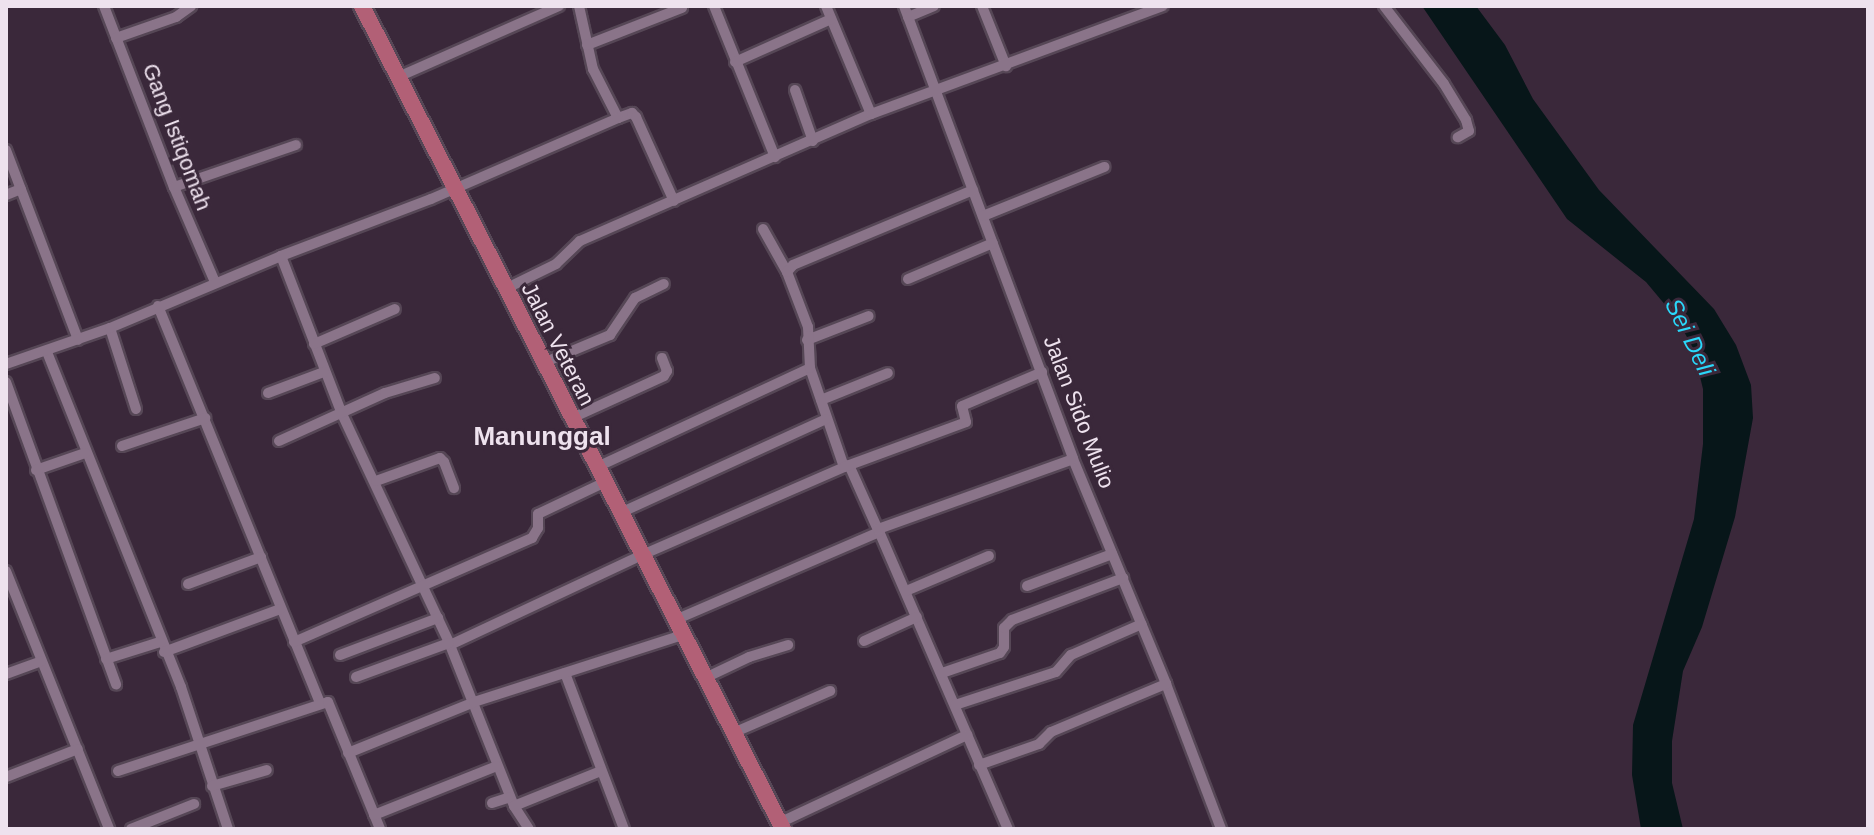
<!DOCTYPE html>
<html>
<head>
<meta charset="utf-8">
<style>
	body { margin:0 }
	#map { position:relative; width:1874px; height:835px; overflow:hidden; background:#3a283a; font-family:Arial,sans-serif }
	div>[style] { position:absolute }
	.water>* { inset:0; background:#071619 }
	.roads { filter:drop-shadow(2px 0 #564756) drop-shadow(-2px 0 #564756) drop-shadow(0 2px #564756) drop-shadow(0 -2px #564756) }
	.minor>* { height:10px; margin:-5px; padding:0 5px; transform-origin:5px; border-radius:5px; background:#8a7489 }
	.primary>* { height:16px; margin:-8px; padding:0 8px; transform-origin:8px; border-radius:8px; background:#b26076 }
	span { translate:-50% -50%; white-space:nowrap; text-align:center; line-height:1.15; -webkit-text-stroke:6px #3a283a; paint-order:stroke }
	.street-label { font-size:22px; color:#eee2ee }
	.water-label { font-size:24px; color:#2ad8fa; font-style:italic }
	.quarter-label { font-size:26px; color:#eee2ee; font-weight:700 }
	.frame { position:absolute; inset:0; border:8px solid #eee2ee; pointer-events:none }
</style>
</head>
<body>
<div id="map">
	<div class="water">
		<div style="clip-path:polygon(1422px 6px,1476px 6px,1505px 45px,1533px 99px,1599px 190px,1714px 309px,1736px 345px,1751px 385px,1753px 418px,1735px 517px,1702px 627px,1683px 671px,1672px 741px,1672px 783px,1683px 829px,1641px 829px,1632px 775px,1633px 725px,1694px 519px,1703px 444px,1703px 389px,1693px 348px,1677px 319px,1646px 282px,1567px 219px)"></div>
	</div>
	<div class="roads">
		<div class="minor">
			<div style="left:104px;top:6px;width:194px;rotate:68.9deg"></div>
			<div style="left:174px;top:187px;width:103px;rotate:66.7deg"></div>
			<div style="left:579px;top:6px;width:65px;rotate:77.5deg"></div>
			<div style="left:593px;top:69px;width:55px;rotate:63deg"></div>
			<div style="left:618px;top:118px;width:15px;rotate:-20deg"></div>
			<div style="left:632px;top:113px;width:6px;rotate:45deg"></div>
			<div style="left:636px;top:117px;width:92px;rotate:65.7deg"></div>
			<div style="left:714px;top:6px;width:163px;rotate:68deg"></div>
			<div style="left:826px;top:6px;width:117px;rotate:67.4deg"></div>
			<div style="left:904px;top:6px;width:483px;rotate:69.5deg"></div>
			<div style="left:1073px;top:459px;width:243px;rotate:67.5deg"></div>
			<div style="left:1166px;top:684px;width:155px;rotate:69.2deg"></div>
			<div style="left:982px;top:6px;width:65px;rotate:68.2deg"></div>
			<div style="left:1384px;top:6px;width:98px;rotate:52.4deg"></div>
			<div style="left:1444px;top:84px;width:42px;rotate:58.6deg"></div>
			<div style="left:1466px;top:120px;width:11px;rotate:75deg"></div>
			<div style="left:1469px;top:131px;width:13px;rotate:151deg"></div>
			<div style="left:908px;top:17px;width:28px;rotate:-23deg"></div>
			<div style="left:116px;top:38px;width:64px;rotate:-19.3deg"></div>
			<div style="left:176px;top:17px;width:19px;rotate:-36deg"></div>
			<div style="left:587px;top:45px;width:102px;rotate:-21.3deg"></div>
			<div style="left:735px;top:62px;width:105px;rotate:-24.1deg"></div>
			<div style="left:398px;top:77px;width:176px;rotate:-23.8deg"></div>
			<div style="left:795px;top:90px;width:54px;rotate:70.6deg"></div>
			<div style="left:6px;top:150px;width:203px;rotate:69.2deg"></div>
			<div style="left:174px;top:187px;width:129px;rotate:-19deg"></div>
			<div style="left:6px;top:195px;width:16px;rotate:-22deg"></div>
			<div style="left:983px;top:216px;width:131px;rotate:-22deg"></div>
			<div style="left:763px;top:229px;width:49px;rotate:60.8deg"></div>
			<div style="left:281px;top:256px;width:169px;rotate:68.9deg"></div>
			<div style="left:342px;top:414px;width:255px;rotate:64.9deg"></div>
			<div style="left:450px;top:645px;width:173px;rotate:68.3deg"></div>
			<div style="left:514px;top:806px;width:27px;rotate:57deg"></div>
			<div style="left:908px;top:279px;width:92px;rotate:-23deg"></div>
			<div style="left:505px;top:289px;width:57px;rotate:-26.1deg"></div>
			<div style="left:556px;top:264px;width:33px;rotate:-44deg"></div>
			<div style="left:580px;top:241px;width:318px;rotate:-23.6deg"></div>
			<div style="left:871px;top:114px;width:311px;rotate:-20.3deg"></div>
			<div style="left:158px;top:306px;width:429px;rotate:67.8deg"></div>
			<div style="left:110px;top:328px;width:85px;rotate:72.2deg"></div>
			<div style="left:807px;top:340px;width:66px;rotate:-21.2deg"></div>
			<div style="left:314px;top:344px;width:88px;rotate:-23.4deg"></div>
			<div style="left:47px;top:352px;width:361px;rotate:68.2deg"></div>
			<div style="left:181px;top:687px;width:150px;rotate:71.7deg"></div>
			<div style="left:543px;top:363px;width:73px;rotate:-22.7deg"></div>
			<div style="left:610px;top:335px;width:45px;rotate:-56deg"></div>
			<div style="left:635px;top:298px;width:32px;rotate:-26deg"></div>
			<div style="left:6px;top:364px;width:110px;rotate:-19.1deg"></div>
			<div style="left:110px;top:328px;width:186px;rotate:-22.8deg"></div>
			<div style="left:281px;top:256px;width:160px;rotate:-20.8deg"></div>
			<div style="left:431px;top:199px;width:204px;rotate:-23.4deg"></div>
			<div style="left:6px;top:382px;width:322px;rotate:70deg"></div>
			<div style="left:268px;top:393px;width:60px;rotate:-20.6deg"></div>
			<div style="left:821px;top:400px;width:72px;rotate:-21.9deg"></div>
			<div style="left:572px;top:418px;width:101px;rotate:-24.5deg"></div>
			<div style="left:664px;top:376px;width:6px;rotate:-59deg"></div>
			<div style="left:667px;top:371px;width:14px;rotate:-111deg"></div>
			<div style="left:279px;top:441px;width:116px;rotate:-24.4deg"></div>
			<div style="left:385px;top:393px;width:52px;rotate:-16.7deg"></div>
			<div style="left:122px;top:446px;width:88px;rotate:-18.6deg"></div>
			<div style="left:849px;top:465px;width:73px;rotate:65.9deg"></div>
			<div style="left:597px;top:467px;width:235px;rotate:-24.9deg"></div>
			<div style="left:844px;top:467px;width:105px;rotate:-109deg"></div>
			<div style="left:810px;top:368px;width:41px;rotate:-92.8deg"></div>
			<div style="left:808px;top:327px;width:59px;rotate:-110.9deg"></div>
			<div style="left:787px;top:272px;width:9px;rotate:-49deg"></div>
			<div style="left:793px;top:265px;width:195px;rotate:-22.6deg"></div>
			<div style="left:36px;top:470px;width:52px;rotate:-19.1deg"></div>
			<div style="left:376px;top:481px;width:68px;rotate:-19.8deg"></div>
			<div style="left:440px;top:458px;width:6px;rotate:45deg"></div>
			<div style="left:444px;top:462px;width:28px;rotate:69deg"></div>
			<div style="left:620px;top:513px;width:226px;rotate:-24.5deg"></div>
			<div style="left:878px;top:529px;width:327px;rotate:66.6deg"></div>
			<div style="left:6px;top:571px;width:278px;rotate:68.2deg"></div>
			<div style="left:188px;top:584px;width:78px;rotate:-20.3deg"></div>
			<div style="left:1027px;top:586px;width:91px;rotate:-20.6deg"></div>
			<div style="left:906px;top:591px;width:90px;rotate:-22.9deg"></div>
			<div style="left:675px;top:620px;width:222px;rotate:-23.3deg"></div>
			<div style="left:879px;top:532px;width:3px;rotate:-108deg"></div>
			<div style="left:878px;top:529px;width:207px;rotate:-19.7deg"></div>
			<div style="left:864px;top:641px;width:58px;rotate:-24.4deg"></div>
			<div style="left:294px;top:642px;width:260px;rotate:-23.6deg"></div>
			<div style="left:532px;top:538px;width:12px;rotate:-59deg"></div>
			<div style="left:538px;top:528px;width:14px;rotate:-90deg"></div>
			<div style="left:538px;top:514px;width:74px;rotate:-25.5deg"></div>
			<div style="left:450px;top:645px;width:212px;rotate:-25.1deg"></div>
			<div style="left:642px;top:555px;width:220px;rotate:-23.5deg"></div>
			<div style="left:844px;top:467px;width:130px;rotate:-20.2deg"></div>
			<div style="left:966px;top:422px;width:16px;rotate:-104deg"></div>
			<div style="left:962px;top:406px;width:87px;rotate:-23deg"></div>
			<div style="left:164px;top:652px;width:124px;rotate:-20.3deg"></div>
			<div style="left:340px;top:655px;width:105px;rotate:-20.7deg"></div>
			<div style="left:106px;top:659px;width:57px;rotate:-17.5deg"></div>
			<div style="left:565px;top:673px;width:167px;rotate:69.3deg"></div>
			<div style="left:942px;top:673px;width:61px;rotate:-19deg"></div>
			<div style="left:1000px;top:653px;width:7px;rotate:-56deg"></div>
			<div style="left:1004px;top:647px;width:19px;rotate:-90deg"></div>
			<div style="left:1004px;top:628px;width:11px;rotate:-45deg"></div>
			<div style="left:1012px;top:620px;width:119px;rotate:-20.7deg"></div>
			<div style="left:6px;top:674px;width:37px;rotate:-20deg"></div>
			<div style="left:356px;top:677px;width:99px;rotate:-20.1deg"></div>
			<div style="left:705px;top:678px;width:49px;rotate:-25.5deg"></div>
			<div style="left:749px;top:657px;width:41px;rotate:-17.1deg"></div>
			<div style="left:955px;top:705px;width:106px;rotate:-18.1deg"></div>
			<div style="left:1056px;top:672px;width:23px;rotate:-49deg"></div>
			<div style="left:1071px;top:655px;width:77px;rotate:-23.6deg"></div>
			<div style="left:733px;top:733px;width:106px;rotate:-23.4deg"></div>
			<div style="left:348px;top:753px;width:136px;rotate:-22deg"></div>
			<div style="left:474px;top:702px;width:219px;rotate:-17.8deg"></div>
			<div style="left:979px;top:765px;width:64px;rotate:-19.3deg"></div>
			<div style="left:1039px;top:744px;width:17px;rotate:-45deg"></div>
			<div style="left:1051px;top:732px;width:125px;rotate:-22.7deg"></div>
			<div style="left:118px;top:771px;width:221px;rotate:-18.2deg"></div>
			<div style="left:328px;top:702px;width:137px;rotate:67.7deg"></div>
			<div style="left:6px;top:777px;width:77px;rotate:-21.3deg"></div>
			<div style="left:212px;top:786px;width:57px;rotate:-16.2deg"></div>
			<div style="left:492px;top:803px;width:19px;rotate:-18deg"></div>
			<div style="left:514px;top:806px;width:94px;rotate:-21.9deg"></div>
			<div style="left:374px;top:815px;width:132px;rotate:-21.7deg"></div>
			<div style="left:779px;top:823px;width:208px;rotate:-25.1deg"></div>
			<div style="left:131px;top:829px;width:68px;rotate:-21.6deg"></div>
		</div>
		<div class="primary">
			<div style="left:362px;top:6px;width:924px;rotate:62.91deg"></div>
		</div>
	</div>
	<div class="street-label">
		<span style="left:177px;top:137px;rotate:69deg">Gang Istiqomah</span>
		<span style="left:558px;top:344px;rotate:63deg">Jalan Veteran</span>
		<span style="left:1079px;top:412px;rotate:69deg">Jalan Sido Mulio</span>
	</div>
	<div class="water-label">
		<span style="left:1690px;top:337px;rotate:64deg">Sei Deli</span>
	</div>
	<div class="quarter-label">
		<span style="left:542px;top:437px">Manunggal</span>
	</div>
	<div class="frame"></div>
</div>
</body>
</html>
